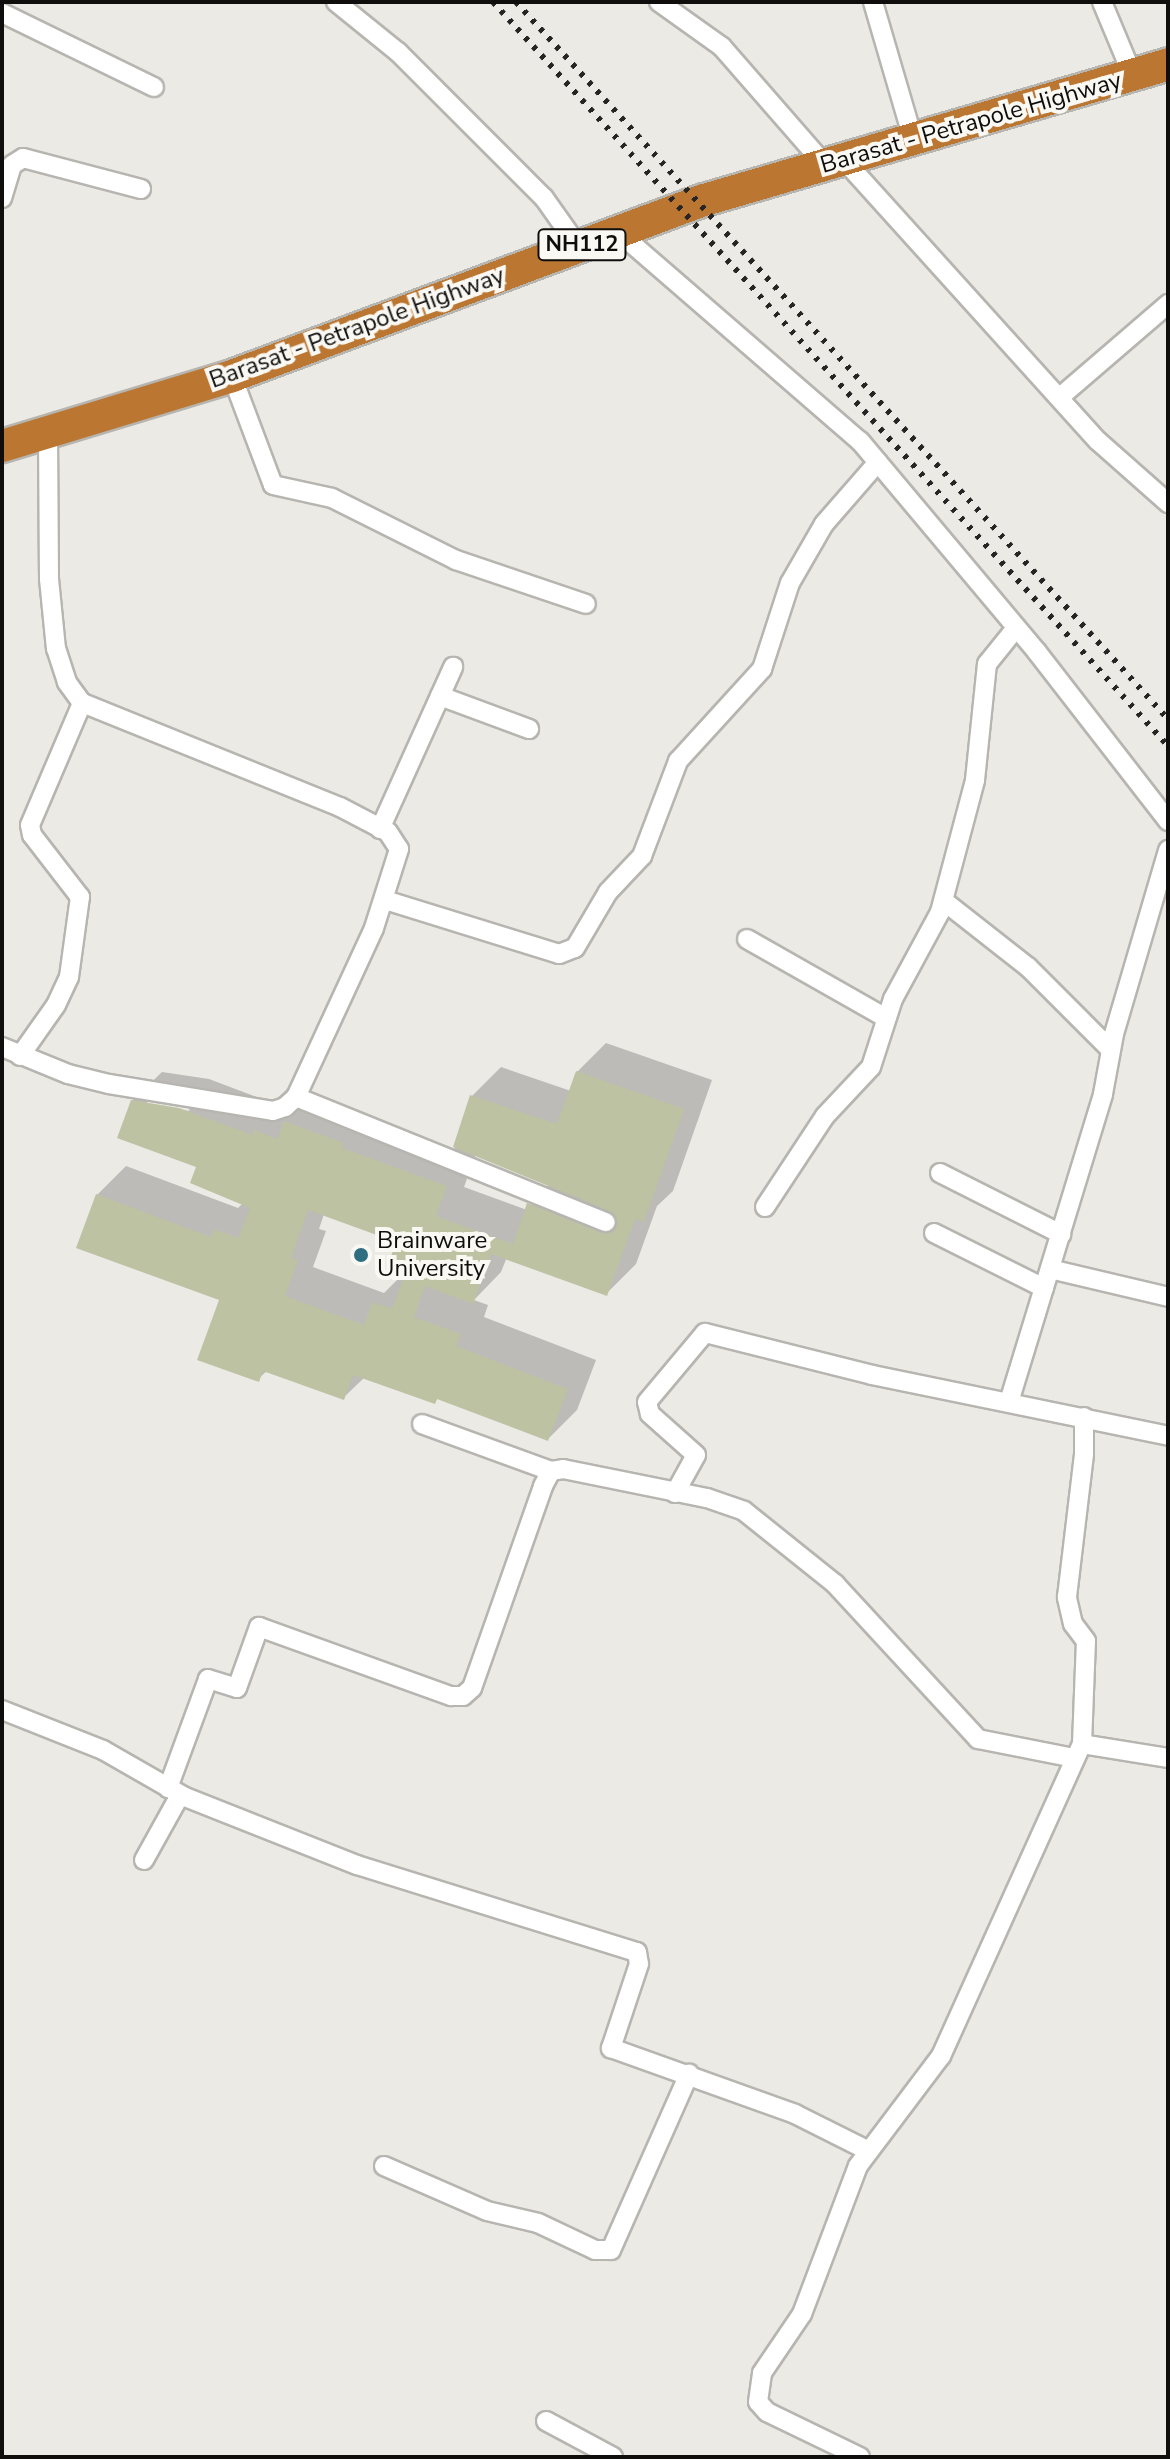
<!DOCTYPE html>
<html>
<head>
<meta charset="utf-8">
<style>
	body { margin:0 }
	#map { position:relative; width:1170px; height:2459px; overflow:hidden; background:#eceae5; font-family:"Nunito Sans",sans-serif }
	div>[style] { position:absolute }
	.shadow>* { inset:0; background:#0003 }
	.building>* { inset:0; background:#bdc2a3 }
	.roads { filter:drop-shadow(2px 0 #b7b5b0) drop-shadow(-2px 0 #b7b5b0) drop-shadow(0 2px #b7b5b0) drop-shadow(0 -2px #b7b5b0) }
	.street>* { height:18px; margin:-9px; padding:0 9px; transform-origin:9px; border-radius:9px; background:#fff }
	.highway>* { height:32px; margin:-16px; padding:0 16px; transform-origin:16px; border-radius:16px; background:#bb7632 }
	.rail>* { height:6px; margin-top:-3px; transform-origin:0; background:repeating-linear-gradient(90deg,#262524 0 4px,transparent 0 12px) }
	.dots>* { width:22px; height:22px; translate:-50% -50%; box-sizing:border-box; border:4px solid #faf8f2; border-radius:50% }
	span { translate:-50% -50%; white-space:nowrap; text-align:center; line-height:1.15; -webkit-text-stroke:8px #faf8f2; paint-order:stroke }
	.shield-label span { padding:2px 6px; background:#faf8f2; border:2px solid; border-radius:6px; -webkit-text-stroke-width:0 }
	.shield-label { font-size:22px; color:#0f0e0d; font-weight:700 }
	.street-label { font-size:24px; color:#0f0e0d }
	.poi-label { font-size:24px; color:#0f0e0d }
	.left { translate:0 -50%; text-align:left }
	.frame { position:absolute; inset:0; border:4px solid #0f0e0d; pointer-events:none }
</style>
</head>
<body>
<div id="map">
	<div class="shadow">
		<div style="clip-path:polygon(evenodd,606px 1043px,712px 1080px,673px 1191px,657px 1206px,636px 1264px,607px 1293px,507px 1257px,501px 1272px,474px 1300px,488px 1305px,484px 1317px,596px 1360px,577px 1410px,548px 1439px,439px 1397px,434px 1402px,365px 1377px,343px 1398px,268px 1370px,258px 1379px,221px 1299px,97px 1195px,126px 1166px,238px 1208px,243px 1203px,132px 1101px,162px 1072px,209px 1079px,281px 1106px,285px 1102px,300px 1108px,315px 1093px,454px 1150px,472px 1096px,501px 1067px,571px 1091px,577px 1072px,606px 1043px,147px 1100px,190px 1107px,189px 1111px,147px 1104px,147px 1100px,606px 1043px,476px 1154px,549px 1184px,527px 1210px,464px 1187px,476px 1154px,606px 1043px,324px 1214px,399px 1241px,405px 1272px,384px 1293px,313px 1267px,326px 1231px,319px 1229px,324px 1214px)"></div>
	</div>
	<div class="building">
		<div style="clip-path:polygon(evenodd,576px 1071px,684px 1109px,644px 1222px,635px 1219px,607px 1296px,491px 1254px,473px 1304px,425px 1286px,414px 1317px,461px 1334px,456px 1346px,568px 1389px,548px 1441px,437px 1399px,435px 1404px,353px 1375px,344px 1400px,263px 1371px,259px 1382px,197px 1360px,219px 1300px,76px 1248px,96px 1194px,211px 1237px,214px 1229px,238px 1238px,250px 1208px,190px 1183px,196px 1167px,117px 1138px,131px 1100px,179px 1108px,253px 1135px,254px 1130px,277px 1139px,284px 1121px,344px 1143px,342px 1148px,447px 1186px,436px 1216px,513px 1244px,527px 1203px,608px 1234px,618px 1221px,610px 1211px,453px 1147px,470px 1095px,557px 1124px,576px 1071px,308px 1210px,396px 1242px,387px 1268px,405px 1274px,392px 1309px,372px 1302px,364px 1325px,285px 1296px,298px 1260px,291px 1258px,308px 1210px)"></div>
	</div>
	<div class="roads">
		<div class="street">
			<div style="left:336px;top:2px;width:80px;rotate:38.9deg"></div>
			<div style="left:398px;top:52px;width:206px;rotate:45deg"></div>
			<div style="left:544px;top:198px;width:59px;rotate:54.7deg"></div>
			<div style="left:659px;top:2px;width:77px;rotate:35.5deg"></div>
			<div style="left:722px;top:47px;width:157px;rotate:48.9deg"></div>
			<div style="left:873px;top:2px;width:146px;rotate:73.7deg"></div>
			<div style="left:1102px;top:2px;width:80px;rotate:67.3deg"></div>
			<div style="left:2px;top:13px;width:169px;rotate:26deg"></div>
			<div style="left:843px;top:159px;width:380px;rotate:47.9deg"></div>
			<div style="left:1098px;top:441px;width:94px;rotate:41.5deg"></div>
			<div style="left:2px;top:198px;width:34px;rotate:-73deg"></div>
			<div style="left:12px;top:165px;width:13px;rotate:-32deg"></div>
			<div style="left:23px;top:158px;width:122px;rotate:14.7deg"></div>
			<div style="left:616px;top:230px;width:323px;rotate:40.9deg"></div>
			<div style="left:860px;top:441px;width:275px;rotate:50deg"></div>
			<div style="left:1037px;top:652px;width:214px;rotate:52.2deg"></div>
			<div style="left:232px;top:376px;width:116px;rotate:69.4deg"></div>
			<div style="left:273px;top:485px;width:60px;rotate:12.4deg"></div>
			<div style="left:332px;top:498px;width:139px;rotate:26.6deg"></div>
			<div style="left:456px;top:560px;width:137px;rotate:18.7deg"></div>
			<div style="left:1060px;top:397px;width:143px;rotate:-40.7deg"></div>
			<div style="left:440px;top:696px;width:95px;rotate:20.3deg"></div>
			<div style="left:380px;top:829px;width:178px;rotate:-65.7deg"></div>
			<div style="left:385px;top:900px;width:182px;rotate:17.2deg"></div>
			<div style="left:559px;top:954px;width:17px;rotate:-21deg"></div>
			<div style="left:575px;top:948px;width:65px;rotate:-59.5deg"></div>
			<div style="left:608px;top:892px;width:50px;rotate:-46.6deg"></div>
			<div style="left:642px;top:856px;width:102px;rotate:-69.2deg"></div>
			<div style="left:678px;top:761px;width:125px;rotate:-47.6deg"></div>
			<div style="left:762px;top:669px;width:90px;rotate:-72deg"></div>
			<div style="left:790px;top:583px;width:68px;rotate:-60deg"></div>
			<div style="left:824px;top:524px;width:82px;rotate:-48.9deg"></div>
			<div style="left:945px;top:902px;width:105px;rotate:38.1deg"></div>
			<div style="left:1028px;top:967px;width:117px;rotate:45deg"></div>
			<div style="left:747px;top:939px;width:160px;rotate:29.6deg"></div>
			<div style="left:2px;top:1047px;width:71px;rotate:22.2deg"></div>
			<div style="left:68px;top:1074px;width:42px;rotate:13.7deg"></div>
			<div style="left:109px;top:1084px;width:166px;rotate:9.3deg"></div>
			<div style="left:273px;top:1111px;width:13px;rotate:-18deg"></div>
			<div style="left:285px;top:1107px;width:15px;rotate:-42deg"></div>
			<div style="left:296px;top:1097px;width:186px;rotate:-65.2deg"></div>
			<div style="left:374px;top:928px;width:83px;rotate:-72.4deg"></div>
			<div style="left:399px;top:849px;width:20px;rotate:-123deg"></div>
			<div style="left:388px;top:832px;width:54px;rotate:-152.5deg"></div>
			<div style="left:340px;top:807px;width:278px;rotate:-158deg"></div>
			<div style="left:82px;top:703px;width:26px;rotate:-126deg"></div>
			<div style="left:67px;top:682px;width:35px;rotate:-108deg"></div>
			<div style="left:56px;top:649px;width:70px;rotate:-95.7deg"></div>
			<div style="left:49px;top:579px;width:148px;rotate:-90.4deg"></div>
			<div style="left:20px;top:1056px;width:62px;rotate:-54.8deg"></div>
			<div style="left:56px;top:1005px;width:31px;rotate:-65deg"></div>
			<div style="left:69px;top:977px;width:81px;rotate:-82.2deg"></div>
			<div style="left:80px;top:897px;width:78px;rotate:-127.7deg"></div>
			<div style="left:32px;top:835px;width:10px;rotate:-101deg"></div>
			<div style="left:30px;top:825px;width:133px;rotate:-66.9deg"></div>
			<div style="left:296px;top:1097px;width:334px;rotate:22deg"></div>
			<div style="left:940px;top:1173px;width:136px;rotate:26.8deg"></div>
			<div style="left:765px;top:1207px;width:109px;rotate:-56.6deg"></div>
			<div style="left:825px;top:1116px;width:67px;rotate:-46.8deg"></div>
			<div style="left:871px;top:1067px;width:71px;rotate:-72.1deg"></div>
			<div style="left:893px;top:999px;width:99px;rotate:-61.6deg"></div>
			<div style="left:940px;top:912px;width:137px;rotate:-75.1deg"></div>
			<div style="left:975px;top:780px;width:117px;rotate:-84.1deg"></div>
			<div style="left:987px;top:664px;width:46px;rotate:-51.1deg"></div>
			<div style="left:934px;top:1233px;width:123px;rotate:26.6deg"></div>
			<div style="left:1050px;top:1269px;width:121px;rotate:13.3deg"></div>
			<div style="left:1009px;top:1402px;width:322px;rotate:-73deg"></div>
			<div style="left:1103px;top:1094px;width:61px;rotate:-79.6deg"></div>
			<div style="left:1114px;top:1034px;width:192px;rotate:-73.6deg"></div>
			<div style="left:422px;top:1424px;width:137px;rotate:20deg"></div>
			<div style="left:675px;top:1493px;width:43px;rotate:-61.1deg"></div>
			<div style="left:696px;top:1455px;width:62px;rotate:-138.3deg"></div>
			<div style="left:650px;top:1414px;width:12px;rotate:-104deg"></div>
			<div style="left:647px;top:1402px;width:90px;rotate:-50deg"></div>
			<div style="left:705px;top:1333px;width:172px;rotate:14.1deg"></div>
			<div style="left:872px;top:1375px;width:302px;rotate:11.6deg"></div>
			<div style="left:2px;top:1710px;width:109px;rotate:21.6deg"></div>
			<div style="left:103px;top:1750px;width:95px;rotate:29.8deg"></div>
			<div style="left:185px;top:1797px;width:185px;rotate:21.6deg"></div>
			<div style="left:357px;top:1865px;width:293px;rotate:17.3deg"></div>
			<div style="left:637px;top:1952px;width:12px;rotate:81deg"></div>
			<div style="left:639px;top:1964px;width:89px;rotate:108.4deg"></div>
			<div style="left:611px;top:2048px;width:195px;rotate:19.7deg"></div>
			<div style="left:795px;top:2114px;width:80px;rotate:26.6deg"></div>
			<div style="left:1082px;top:1744px;width:103px;rotate:-87.8deg"></div>
			<div style="left:1086px;top:1641px;width:21px;rotate:-127deg"></div>
			<div style="left:1073px;top:1624px;width:28px;rotate:-103deg"></div>
			<div style="left:1067px;top:1597px;width:144px;rotate:-83.2deg"></div>
			<div style="left:1084px;top:1454px;width:37px;rotate:-90deg"></div>
			<div style="left:168px;top:1788px;width:116px;rotate:-69.8deg"></div>
			<div style="left:208px;top:1679px;width:30px;rotate:17deg"></div>
			<div style="left:237px;top:1688px;width:65px;rotate:-70.2deg"></div>
			<div style="left:259px;top:1627px;width:204px;rotate:19.8deg"></div>
			<div style="left:451px;top:1696px;width:12px"></div>
			<div style="left:463px;top:1696px;width:12px;rotate:-42deg"></div>
			<div style="left:472px;top:1688px;width:214px;rotate:-70.6deg"></div>
			<div style="left:543px;top:1486px;width:17px;rotate:-62deg"></div>
			<div style="left:551px;top:1471px;width:12px;rotate:-9deg"></div>
			<div style="left:563px;top:1469px;width:147px;rotate:11.4deg"></div>
			<div style="left:707px;top:1498px;width:39px;rotate:19deg"></div>
			<div style="left:744px;top:1511px;width:117px;rotate:38.7deg"></div>
			<div style="left:835px;top:1584px;width:211px;rotate:47.3deg"></div>
			<div style="left:978px;top:1739px;width:98px;rotate:11.2deg"></div>
			<div style="left:144px;top:1860px;width:74px;rotate:-61deg"></div>
			<div style="left:384px;top:2166px;width:112px;rotate:23.6deg"></div>
			<div style="left:487px;top:2211px;width:52px;rotate:13.2deg"></div>
			<div style="left:538px;top:2223px;width:63px;rotate:25.3deg"></div>
			<div style="left:595px;top:2250px;width:16px"></div>
			<div style="left:611px;top:2250px;width:193px;rotate:-66.1deg"></div>
			<div style="left:546px;top:2421px;width:76px;rotate:28.2deg"></div>
			<div style="left:860px;top:2457px;width:103px;rotate:-154.2deg"></div>
			<div style="left:767px;top:2412px;width:13px;rotate:-132deg"></div>
			<div style="left:758px;top:2402px;width:29px;rotate:-82deg"></div>
			<div style="left:762px;top:2373px;width:71px;rotate:-55.9deg"></div>
			<div style="left:802px;top:2314px;width:158px;rotate:-69.3deg"></div>
			<div style="left:858px;top:2166px;width:138px;rotate:-53deg"></div>
			<div style="left:941px;top:2056px;width:342px;rotate:-65.7deg"></div>
			<div style="left:1082px;top:1744px;width:87px;rotate:9.2deg"></div>
		</div>
		<div class="highway">
			<div style="left:2px;top:446px;width:240px;rotate:-16.9deg"></div>
			<div style="left:232px;top:376px;width:501px;rotate:-20.46deg"></div>
			<div style="left:701px;top:201px;width:487px;rotate:-16.3deg"></div>
		</div>
	</div>
	<div class="rail">
		<div style="left:493px;top:2px;width:1005px;rotate:47.78deg"></div>
		<div style="left:516px;top:2px;width:969px;rotate:47.72deg"></div>
	</div>
	<div class="dots">
		<div style="left:361px;top:1255px;background:#2d6e81"></div>
	</div>
	<div class="shield-label">
		<span style="left:582px;top:245px">NH112</span>
	</div>
	<div class="street-label">
		<span style="left:971px;top:123px;rotate:-16deg">Barasat - Petrapole Highway</span>
		<span style="left:357px;top:328px;rotate:-20deg">Barasat - Petrapole Highway</span>
	</div>
	<div class="poi-label">
		<span class="left" style="left:377px;top:1255px">Brainware<br>University</span>
	</div>
	<div class="frame"></div>
</div>
</body>
</html>
